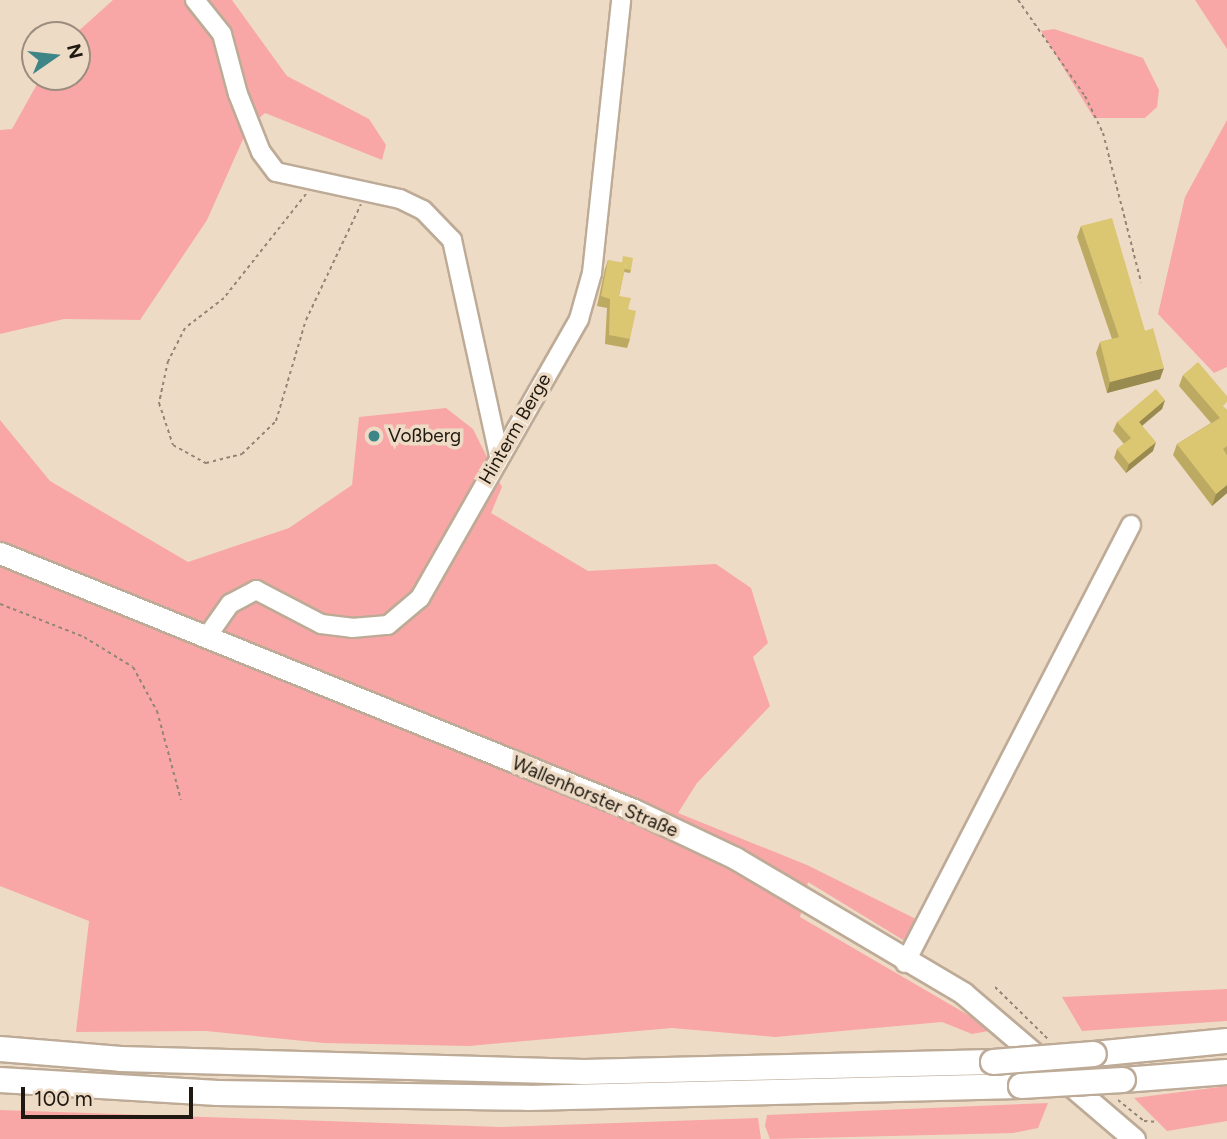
<!DOCTYPE html>
<html>
<head>
<meta charset="utf-8">
<style>
	body { margin:0 }
	#map { position:relative; width:1227px; height:1139px; overflow:hidden; background:#eedbc6; font-family:Figtree,sans-serif }
	div>[style] { position:absolute }
	.green>* { inset:0; background:#f8a7a6 }
	.path>* { height:2px; margin-top:-1px; transform-origin:0; background:repeating-linear-gradient(90deg,#928575 0 3.5px,transparent 0 7px) }
	.roads { filter:drop-shadow(2px 0 #bdab97) drop-shadow(-2px 0 #bdab97) drop-shadow(0 2px #bdab97) drop-shadow(0 -2px #bdab97) }
	.minor>* { height:18px; margin:-9px; padding:0 9px; transform-origin:9px; border-radius:9px; background:#fff }
	.major>* { height:21px; margin:-10.5px; padding:0 10.5px; transform-origin:10.5px; border-radius:10.5px; background:#fff }
	.highway>* { height:24px; margin:-12px; padding:0 12px; transform-origin:12px; border-radius:12px; background:#fff }
	.bridges { filter:drop-shadow(2px 0 #bdab97) drop-shadow(-2px 0 #bdab97) drop-shadow(0 2px #bdab97) drop-shadow(0 -2px #bdab97) }
	.highway-bridge>* { height:24px; margin:-12px; padding:0 12px; transform-origin:12px; border-radius:12px; background:#fff }
	.wall>* { inset:0; background:#bcaa62 }
	.shaded-wall>* { inset:0; background:#998b50 }
	.building>* { inset:0; background:#dbc672 }
	.dots>* { width:19px; height:19px; translate:-50% -50%; box-sizing:border-box; border:4px solid #eedbc6; border-radius:50% }
	span { translate:-50% -50%; white-space:nowrap; text-align:center; line-height:1.15; -webkit-text-stroke:7px #eedbc6; paint-order:stroke }
	.street-label { font-size:19px; color:#1f1911 }
	.poi-label { font-size:19px; color:#1f1911 }
	.left { translate:0 -50%; text-align:left }
	.north { position:absolute; left:21px; top:21px; width:70px; height:70px; box-sizing:border-box; background:#eedbc6; border:2px solid #9b8d7e; border-radius:50%; rotate:76deg; font-size:19px; font-weight:700; line-height:28px; text-align:center; color:#1f1911 }
	.north::after { content:''; display:block; margin:auto; width:24px; height:32px; background:#3d8587; clip-path:polygon(50% 0,100% 100%,50% 72%,0 100%) }
	.scale { position:absolute; left:21px; top:1087px; width:172px; height:32px; box-sizing:border-box; border:4px solid #1f1911; border-top:0; padding-left:9px; font-size:21px; line-height:24px; white-space:nowrap; color:#1f1911; -webkit-text-stroke:5px #eedbc6; paint-order:stroke }
</style>
</head>
<body>
<div id="map">
	<div class="green">
		<div style="clip-path:polygon(113px 0,232px 0,287px 76px,369px 119px,386px 145px,382px 160px,265px 113px,248px 128px,207px 220px,140px 320px,64px 319px,0 334px,0 130px,12px 129px,41px 77px,77px 77px,74px 35px)"></div>
		<div style="clip-path:polygon(1195px 0,1227px 0,1227px 49px)"></div>
		<div style="clip-path:polygon(1054px 29px,1143px 58px,1159px 90px,1157px 107px,1145px 118px,1094px 118px,1041px 31px)"></div>
		<div style="clip-path:polygon(1227px 120px,1227px 367px,1214px 373px,1158px 314px,1185px 197px)"></div>
		<div style="clip-path:polygon(446px 408px,473px 429px,502px 487px,491px 513px,588px 571px,716px 564px,751px 588px,768px 643px,753px 657px,770px 706px,697px 783px,678px 813px,807px 865px,924px 923px,908px 943px,808px 882px,800px 917px,994px 1030px,972px 1034px,942px 1022px,775px 1037px,672px 1028px,469px 1046px,324px 1043px,206px 1031px,76px 1032px,89px 921px,0 886px,0 420px,50px 481px,188px 562px,289px 528px,352px 485px,359px 417px)"></div>
		<div style="clip-path:polygon(1227px 989px,1227px 1021px,1082px 1031px,1062px 997px)"></div>
		<div style="clip-path:polygon(1227px 1086px,1227px 1121px,1167px 1131px,1134px 1098px)"></div>
		<div style="clip-path:polygon(1048px 1103px,1038px 1128px,1013px 1133px,770px 1139px,765px 1126px,767px 1115px)"></div>
		<div style="clip-path:polygon(0 1110px,501px 1127px,758px 1118px,761px 1139px,0 1139px)"></div>
	</div>
	<div class="path">
		<div style="left:1018px;top:0;width:117px;rotate:55.1deg"></div>
		<div style="left:1085px;top:96px;width:41px;rotate:64.1deg"></div>
		<div style="left:1103px;top:133px;width:154px;rotate:75.7deg"></div>
		<div style="left:306px;top:194px;width:132px;rotate:128.3deg"></div>
		<div style="left:224px;top:298px;width:49px;rotate:142.4deg"></div>
		<div style="left:185px;top:328px;width:37px;rotate:117deg"></div>
		<div style="left:168px;top:361px;width:43px;rotate:102.1deg"></div>
		<div style="left:159px;top:403px;width:44px;rotate:71.6deg"></div>
		<div style="left:173px;top:445px;width:38px;rotate:29deg"></div>
		<div style="left:206px;top:463px;width:37px;rotate:-14deg"></div>
		<div style="left:242px;top:454px;width:47px;rotate:-44.1deg"></div>
		<div style="left:276px;top:421px;width:105px;rotate:-73.5deg"></div>
		<div style="left:306px;top:320px;width:128px;rotate:-64.6deg"></div>
		<div style="left:0;top:604px;width:90px;rotate:21.4deg"></div>
		<div style="left:84px;top:637px;width:57px;rotate:31.5deg"></div>
		<div style="left:133px;top:667px;width:50px;rotate:61.4deg"></div>
		<div style="left:157px;top:711px;width:92px;rotate:74.9deg"></div>
		<div style="left:995px;top:987px;width:74px;rotate:44.5deg"></div>
		<div style="left:1118px;top:1100px;width:33px;rotate:39deg"></div>
		<div style="left:1144px;top:1121px;width:14px;rotate:4deg"></div>
	</div>
	<div class="roads">
		<div class="minor">
			<div style="left:195px;top:0;width:43px;rotate:51.5deg"></div>
			<div style="left:222px;top:34px;width:62px;rotate:75.1deg"></div>
			<div style="left:238px;top:94px;width:62px;rotate:68.4deg"></div>
			<div style="left:261px;top:152px;width:25px;rotate:53deg"></div>
			<div style="left:276px;top:172px;width:127px;rotate:12.3deg"></div>
			<div style="left:400px;top:199px;width:25px;rotate:26deg"></div>
			<div style="left:423px;top:210px;width:42px;rotate:46deg"></div>
			<div style="left:452px;top:240px;width:220px;rotate:77.7deg"></div>
			<div style="left:206px;top:638px;width:42px;rotate:-54.8deg"></div>
			<div style="left:230px;top:604px;width:30px;rotate:-28deg"></div>
			<div style="left:256px;top:590px;width:73px;rotate:27.6deg"></div>
			<div style="left:321px;top:624px;width:31px;rotate:7deg"></div>
			<div style="left:352px;top:628px;width:36px;rotate:-5deg"></div>
			<div style="left:388px;top:625px;width:42px;rotate:-40.2deg"></div>
			<div style="left:420px;top:598px;width:321px;rotate:-60.3deg"></div>
			<div style="left:579px;top:319px;width:48px;rotate:-74.2deg"></div>
			<div style="left:592px;top:273px;width:275px;rotate:-83.9deg"></div>
			<div style="left:905px;top:963px;width:493px;rotate:-62.7deg"></div>
		</div>
		<div class="major">
			<div style="left:0;top:553px;width:684px;rotate:22.07deg"></div>
			<div style="left:634px;top:810px;width:112px;rotate:25.4deg"></div>
			<div style="left:735px;top:858px;width:265px;rotate:30.6deg"></div>
			<div style="left:963px;top:993px;width:225px;rotate:40.5deg"></div>
		</div>
		<div class="highway">
			<div style="left:0;top:1049px;width:121px;rotate:4.7deg"></div>
			<div style="left:121px;top:1059px;width:463px;rotate:1.6deg"></div>
			<div style="left:584px;top:1072px;width:409px;rotate:-1.4deg"></div>
			<div style="left:1094px;top:1054px;width:134px;rotate:-5.6deg"></div>
			<div style="left:0;top:1080px;width:218px;rotate:3.4deg"></div>
			<div style="left:218px;top:1093px;width:310px;rotate:0.9deg"></div>
			<div style="left:528px;top:1098px;width:493px;rotate:-1.4deg"></div>
			<div style="left:1123px;top:1080px;width:104px;rotate:-4.4deg"></div>
		</div>
	</div>
	<div class="bridges">
		<div class="highway-bridge">
			<div style="left:993px;top:1062px;width:101px;rotate:-4.5deg"></div>
			<div style="left:1021px;top:1086px;width:102px;rotate:-3.4deg"></div>
		</div>
	</div>
	<div class="wall">
		<div style="clip-path:polygon(1081px 226px,1145px 331px,1160px 379px,1107px 393px,1096px 353px,1100px 342px,1112px 339px,1077px 237px)"></div>
		<div style="clip-path:polygon(608px 260px,631px 270px,630px 273px,624px 272px,619px 296px,628px 309px,630px 339px,627px 348px,605px 344px,607px 308px,597px 306px,605px 269px)"></div>
		<div style="clip-path:polygon(1183px 375px,1227px 410px,1227px 493px,1212px 506px,1173px 455px,1177px 444px,1211px 423px,1179px 386px)"></div>
		<div style="clip-path:polygon(1165px 400px,1162px 409px,1142px 425px,1153px 451px,1126px 473px,1114px 458px,1117px 449px,1124px 444px,1113px 431px,1117px 422px)"></div>
	</div>
	<div class="shaded-wall">
		<div style="clip-path:polygon(1164px 368px,1160px 379px,1107px 393px,1110px 382px)"></div>
		<div style="clip-path:polygon(1165px 400px,1162px 409px,1136px 431px,1139px 422px)"></div>
		<div style="clip-path:polygon(1156px 442px,1153px 451px,1126px 473px,1129px 464px)"></div>
		<div style="clip-path:polygon(1227px 485px,1227px 493px,1212px 506px,1216px 494px)"></div>
	</div>
	<div class="building">
		<div style="clip-path:polygon(1112px 218px,1145px 331px,1153px 328px,1164px 368px,1110px 382px,1100px 342px,1119px 337px,1081px 226px)"></div>
		<div style="clip-path:polygon(623px 256px,633px 258px,631px 270px,625px 269px,626px 263px,622px 263px)"></div>
		<div style="clip-path:polygon(608px 260px,626px 263px,619px 296px,631px 298px,628px 309px,636px 311px,630px 339px,609px 335px,610px 299px,601px 296px)"></div>
		<div style="clip-path:polygon(1198px 362px,1227px 396px,1227px 402px,1223px 406px,1227px 410px,1227px 446px,1223px 449px,1227px 455px,1227px 485px,1216px 494px,1177px 444px,1220px 418px,1183px 375px)"></div>
		<div style="clip-path:polygon(1156px 389px,1165px 400px,1139px 422px,1156px 442px,1129px 464px,1117px 449px,1131px 438px,1117px 422px)"></div>
	</div>
	<div class="dots">
		<div style="left:374px;top:436px;background:#3d8587"></div>
	</div>
	<div class="street-label">
		<span style="left:515px;top:429px;rotate:-60deg">Hinterm Berge</span>
		<span style="left:595px;top:797px;rotate:23deg">Wallenhorster Straße</span>
	</div>
	<div class="poi-label">
		<span class="left" style="left:388px;top:436px">Voßberg</span>
	</div>
	<div class="north">N</div>
	<div class="scale">100 m</div>
</div>
</body>
</html>
